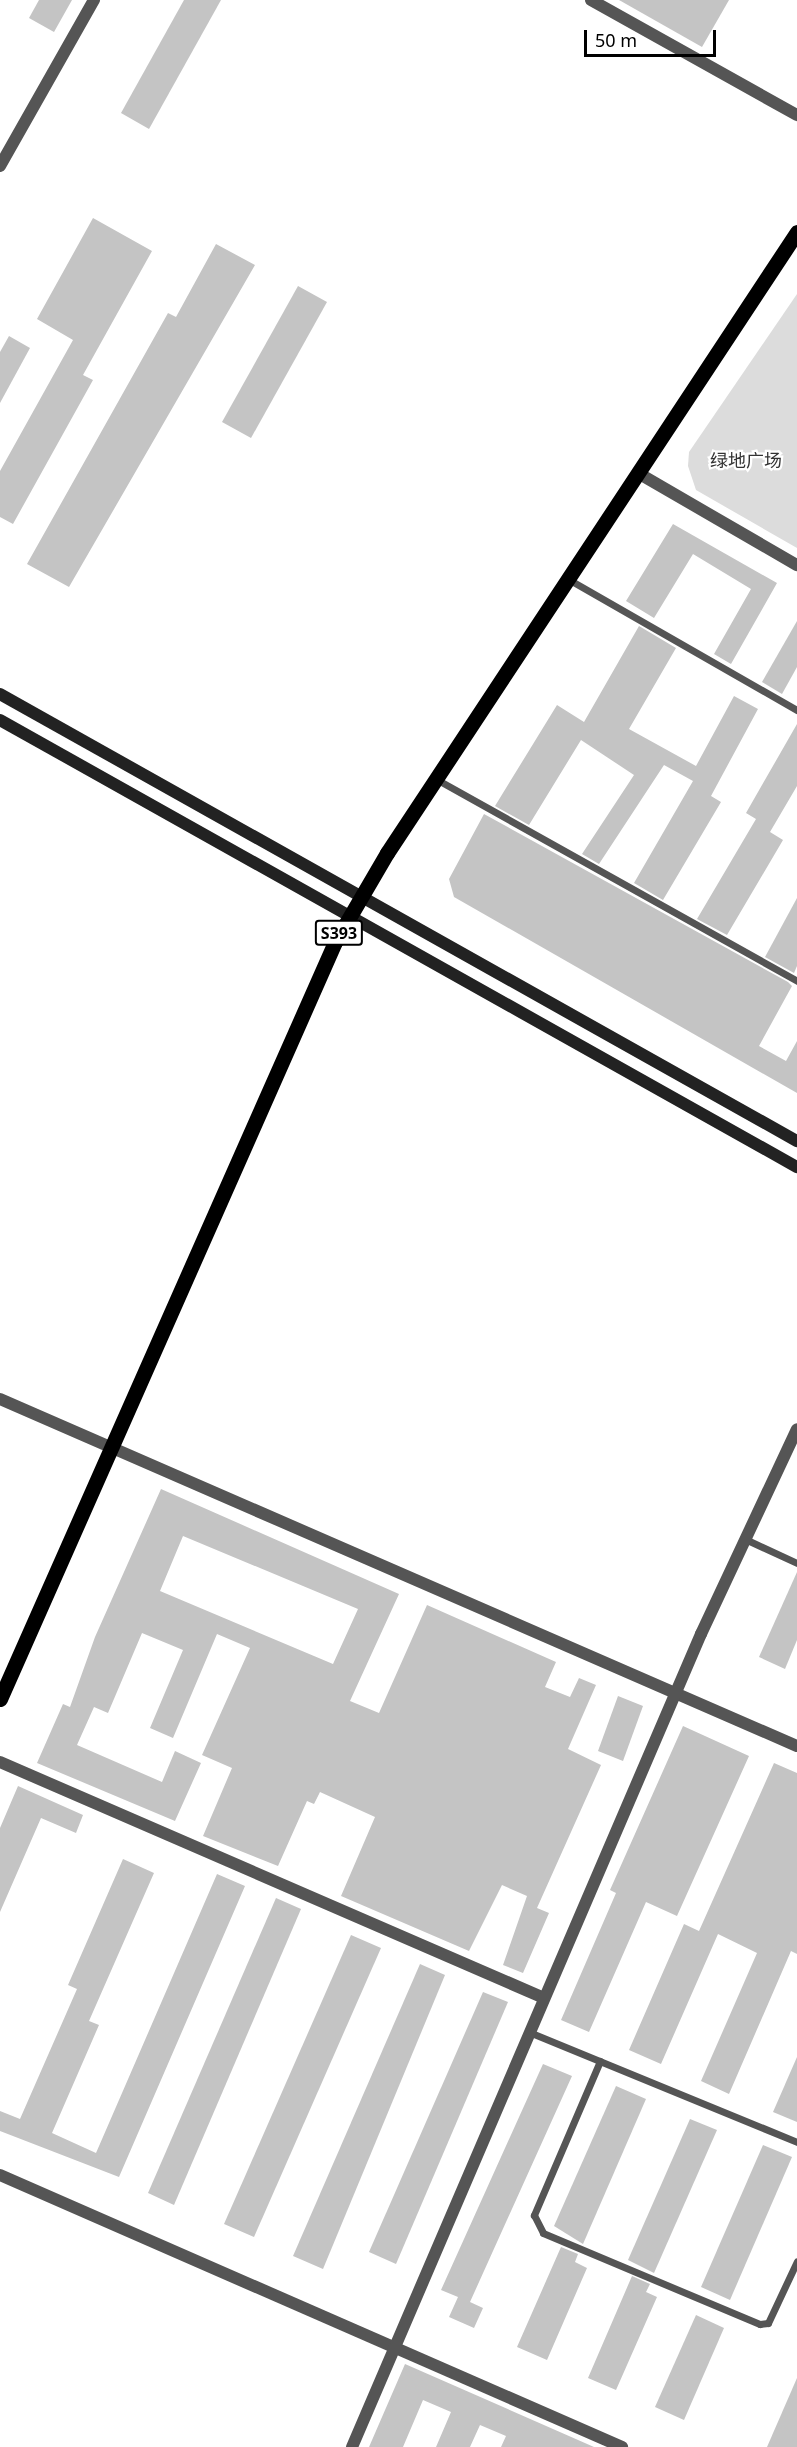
<!DOCTYPE html>
<html>
<head>
<meta charset="utf-8">
<style>
	body { margin:0 }
	#map { position:relative; width:797px; height:2447px; overflow:hidden; background:#fff; font-family:"Noto Sans","Noto Sans SC",sans-serif }
	div>[style] { position:absolute }
	.green>* { inset:0; background:#dcdcdc }
	.building>* { inset:0; background:#c4c4c4 }
	.service>* { height:7px; margin:-3.5px; padding:0 3.5px; transform-origin:3.5px; border-radius:3.5px; background:#555 }
	.minor>* { height:12px; margin:-6px; padding:0 6px; transform-origin:6px; border-radius:6px; background:#555 }
	.tertiary>* { height:12px; margin:-6px; padding:0 6px; transform-origin:6px; border-radius:6px; background:#555 }
	.secondary>* { height:12px; margin:-6px; padding:0 6px; transform-origin:6px; border-radius:6px; background:#222 }
	.primary>* { height:15px; margin:-7.5px; padding:0 7.5px; transform-origin:7.5px; border-radius:7.5px; background:#000 }
	span { translate:-50% -50%; white-space:nowrap; text-align:center; line-height:1.15; -webkit-text-stroke:4.5px #fff; paint-order:stroke }
	.shield-label span { padding:2px 4px; background:#fff; border:2px solid; border-radius:4px; -webkit-text-stroke-width:0 }
	.shield-label { font-size:16px; color:#000; font-weight:700 }
	.park-label { font-size:18px; color:#333 }
	.scale { position:absolute; left:584px; top:30px; width:132px; height:27px; box-sizing:border-box; border:3px solid #000; border-top:0; padding-left:8px; font-size:18px; line-height:21px; white-space:nowrap; color:#000; -webkit-text-stroke:4px #fff; paint-order:stroke }
</style>
</head>
<body>
<div id="map">
	<div class="green">
		<div style="clip-path:polygon(797px 294px,797px 548px,696px 490px,688px 466px,689px 452px)"></div>
	</div>
	<div class="building">
		<div style="clip-path:polygon(39px 0,72px 0,54px 32px,29px 18px)"></div>
		<div style="clip-path:polygon(184px 0,221px 0,149px 129px,121px 113px)"></div>
		<div style="clip-path:polygon(619px 0,729px 0,702px 47px)"></div>
		<div style="clip-path:polygon(93px 218px,152px 251px,83px 375px,93px 380px,13px 524px,0 517px,0 471px,73px 340px,37px 319px)"></div>
		<div style="clip-path:polygon(216px 244px,255px 265px,69px 587px,27px 564px,168px 313px,176px 317px)"></div>
		<div style="clip-path:polygon(298px 286px,327px 302px,251px 438px,222px 422px)"></div>
		<div style="clip-path:polygon(9px 336px,30px 348px,0 403px,0 352px)"></div>
		<div style="clip-path:polygon(673px 524px,777px 583px,731px 664px,714px 654px,751px 589px,693px 554px,654px 618px,626px 601px)"></div>
		<div style="clip-path:polygon(797px 621px,797px 667px,782px 694px,762px 682px)"></div>
		<div style="clip-path:polygon(639px 626px,676px 648px,629px 729px,696px 766px,734px 696px,758px 709px,711px 796px,721px 802px,663px 900px,634px 883px,693px 781px,664px 765px,599px 864px,582px 854px,634px 775px,581px 740px,529px 825px,495px 806px,557px 705px,584px 722px)"></div>
		<div style="clip-path:polygon(797px 724px,797px 786px,770px 832px,783px 840px,727px 935px,697px 919px,756px 819px,746px 813px)"></div>
		<div style="clip-path:polygon(484px 814px,788px 982px,792px 986px,759px 1046px,786px 1061px,797px 1041px,797px 1093px,454px 897px,449px 879px)"></div>
		<div style="clip-path:polygon(797px 898px,797px 966px,794px 973px,765px 957px)"></div>
		<div style="clip-path:polygon(evenodd,161px 1489px,399px 1594px,350px 1701px,379px 1713px,427px 1605px,556px 1662px,545px 1687px,570px 1697px,579px 1678px,596px 1685px,568px 1749px,601px 1765px,537px 1908px,549px 1913px,523px 1973px,503px 1965px,527px 1896px,502px 1885px,469px 1951px,341px 1896px,375px 1817px,320px 1792px,314px 1804px,307px 1801px,278px 1866px,203px 1836px,232px 1768px,202px 1755px,250px 1648px,217px 1634px,173px 1738px,150px 1728px,183px 1650px,142px 1633px,108px 1713px,94px 1707px,77px 1745px,162px 1782px,175px 1751px,201px 1763px,175px 1821px,37px 1763px,63px 1704px,70px 1707px,95px 1637px,161px 1489px,183px 1536px,358px 1609px,333px 1664px,160px 1591px,183px 1536px)"></div>
		<div style="clip-path:polygon(797px 1572px,797px 1640px,785px 1669px,759px 1657px)"></div>
		<div style="clip-path:polygon(618px 1696px,643px 1706px,623px 1761px,598px 1751px)"></div>
		<div style="clip-path:polygon(683px 1726px,749px 1756px,677px 1916px,646px 1902px,589px 2032px,561px 2020px,616px 1893px,610px 1890px)"></div>
		<div style="clip-path:polygon(774px 1763px,797px 1773px,797px 1954px,791px 1951px,729px 2094px,701px 2081px,757px 1953px,718px 1934px,661px 2064px,629px 2050px,684px 1924px,699px 1931px)"></div>
		<div style="clip-path:polygon(18px 1786px,83px 1815px,76px 1833px,41px 1818px,0 1912px,0 1828px)"></div>
		<div style="clip-path:polygon(123px 1859px,154px 1873px,89px 2021px,99px 2025px,52px 2133px,96px 2153px,217px 1874px,245px 1886px,119px 2177px,0 2131px,0 2111px,20px 2119px,77px 1989px,68px 1985px)"></div>
		<div style="clip-path:polygon(276px 1898px,301px 1909px,174px 2205px,148px 2193px)"></div>
		<div style="clip-path:polygon(351px 1935px,381px 1948px,254px 2237px,224px 2224px)"></div>
		<div style="clip-path:polygon(420px 1964px,445px 1975px,323px 2269px,293px 2256px)"></div>
		<div style="clip-path:polygon(483px 1992px,508px 2002px,396px 2264px,369px 2252px)"></div>
		<div style="clip-path:polygon(797px 2057px,797px 2122px,773px 2112px)"></div>
		<div style="clip-path:polygon(543px 2064px,572px 2076px,470px 2302px,483px 2308px,474px 2328px,449px 2317px,458px 2297px,441px 2290px)"></div>
		<div style="clip-path:polygon(616px 2086px,646px 2099px,583px 2244px,554px 2226px)"></div>
		<div style="clip-path:polygon(690px 2119px,717px 2130px,654px 2273px,628px 2260px)"></div>
		<div style="clip-path:polygon(763px 2145px,792px 2157px,730px 2300px,701px 2287px)"></div>
		<div style="clip-path:polygon(561px 2247px,578px 2254px,575px 2262px,587px 2268px,547px 2360px,517px 2347px)"></div>
		<div style="clip-path:polygon(632px 2276px,650px 2284px,646px 2292px,657px 2297px,616px 2390px,588px 2378px)"></div>
		<div style="clip-path:polygon(696px 2315px,724px 2328px,684px 2420px,655px 2407px)"></div>
		<div style="clip-path:polygon(405px 2364px,594px 2447px,501px 2447px,506px 2436px,480px 2425px,470px 2447px,436px 2447px,451px 2412px,423px 2400px,403px 2447px,369px 2447px)"></div>
		<div style="clip-path:polygon(797px 2378px,797px 2447px,767px 2447px)"></div>
	</div>
	<div class="service">
		<div style="left:568px;top:579px;width:264px;rotate:29.8deg"></div>
		<div style="left:436px;top:779px;width:414px;rotate:29.2deg"></div>
		<div style="left:745px;top:1539px;width:57px;rotate:24.8deg"></div>
		<div style="left:529px;top:2032px;width:290px;rotate:22.3deg"></div>
		<div style="left:600px;top:2061px;width:168px;rotate:113.2deg"></div>
		<div style="left:534px;top:2215px;width:20px;rotate:63deg"></div>
		<div style="left:543px;top:2233px;width:235px;rotate:22.8deg"></div>
		<div style="left:760px;top:2324px;width:8px;rotate:-7deg"></div>
		<div style="left:768px;top:2323px;width:68px;rotate:-64.9deg"></div>
	</div>
	<div class="minor">
		<div style="left:0;top:166px;width:191px;rotate:-60.5deg"></div>
		<div style="left:638px;top:473px;width:184px;rotate:30.1deg"></div>
		<div style="left:0;top:1399px;width:869px;rotate:23.53deg"></div>
		<div style="left:0;top:1762px;width:593px;rotate:23.45deg"></div>
	</div>
	<div class="tertiary">
		<div style="left:591px;top:0;width:236px;rotate:29.2deg"></div>
		<div style="left:0;top:2175px;width:679px;rotate:23.62deg"></div>
		<div style="left:352px;top:2447px;width:885px;rotate:-66.77deg"></div>
		<div style="left:701px;top:1634px;width:226px;rotate:-64.9deg"></div>
	</div>
	<div class="secondary">
		<div style="left:0;top:694px;width:914px;rotate:29.29deg"></div>
		<div style="left:0;top:720px;width:914px;rotate:29.29deg"></div>
	</div>
	<div class="primary">
		<div style="left:0;top:1699px;width:828px;rotate:-66.13deg"></div>
		<div style="left:335px;top:942px;width:103px;rotate:-59.7deg"></div>
		<div style="left:387px;top:853px;width:744px;rotate:-56.57deg"></div>
	</div>
	<div class="shield-label">
		<span style="left:339px;top:933px">S393</span>
	</div>
	<div class="park-label">
		<span style="left:746px;top:460px">绿地广场</span>
	</div>
	<div class="scale">50 m</div>
</div>
</body>
</html>
